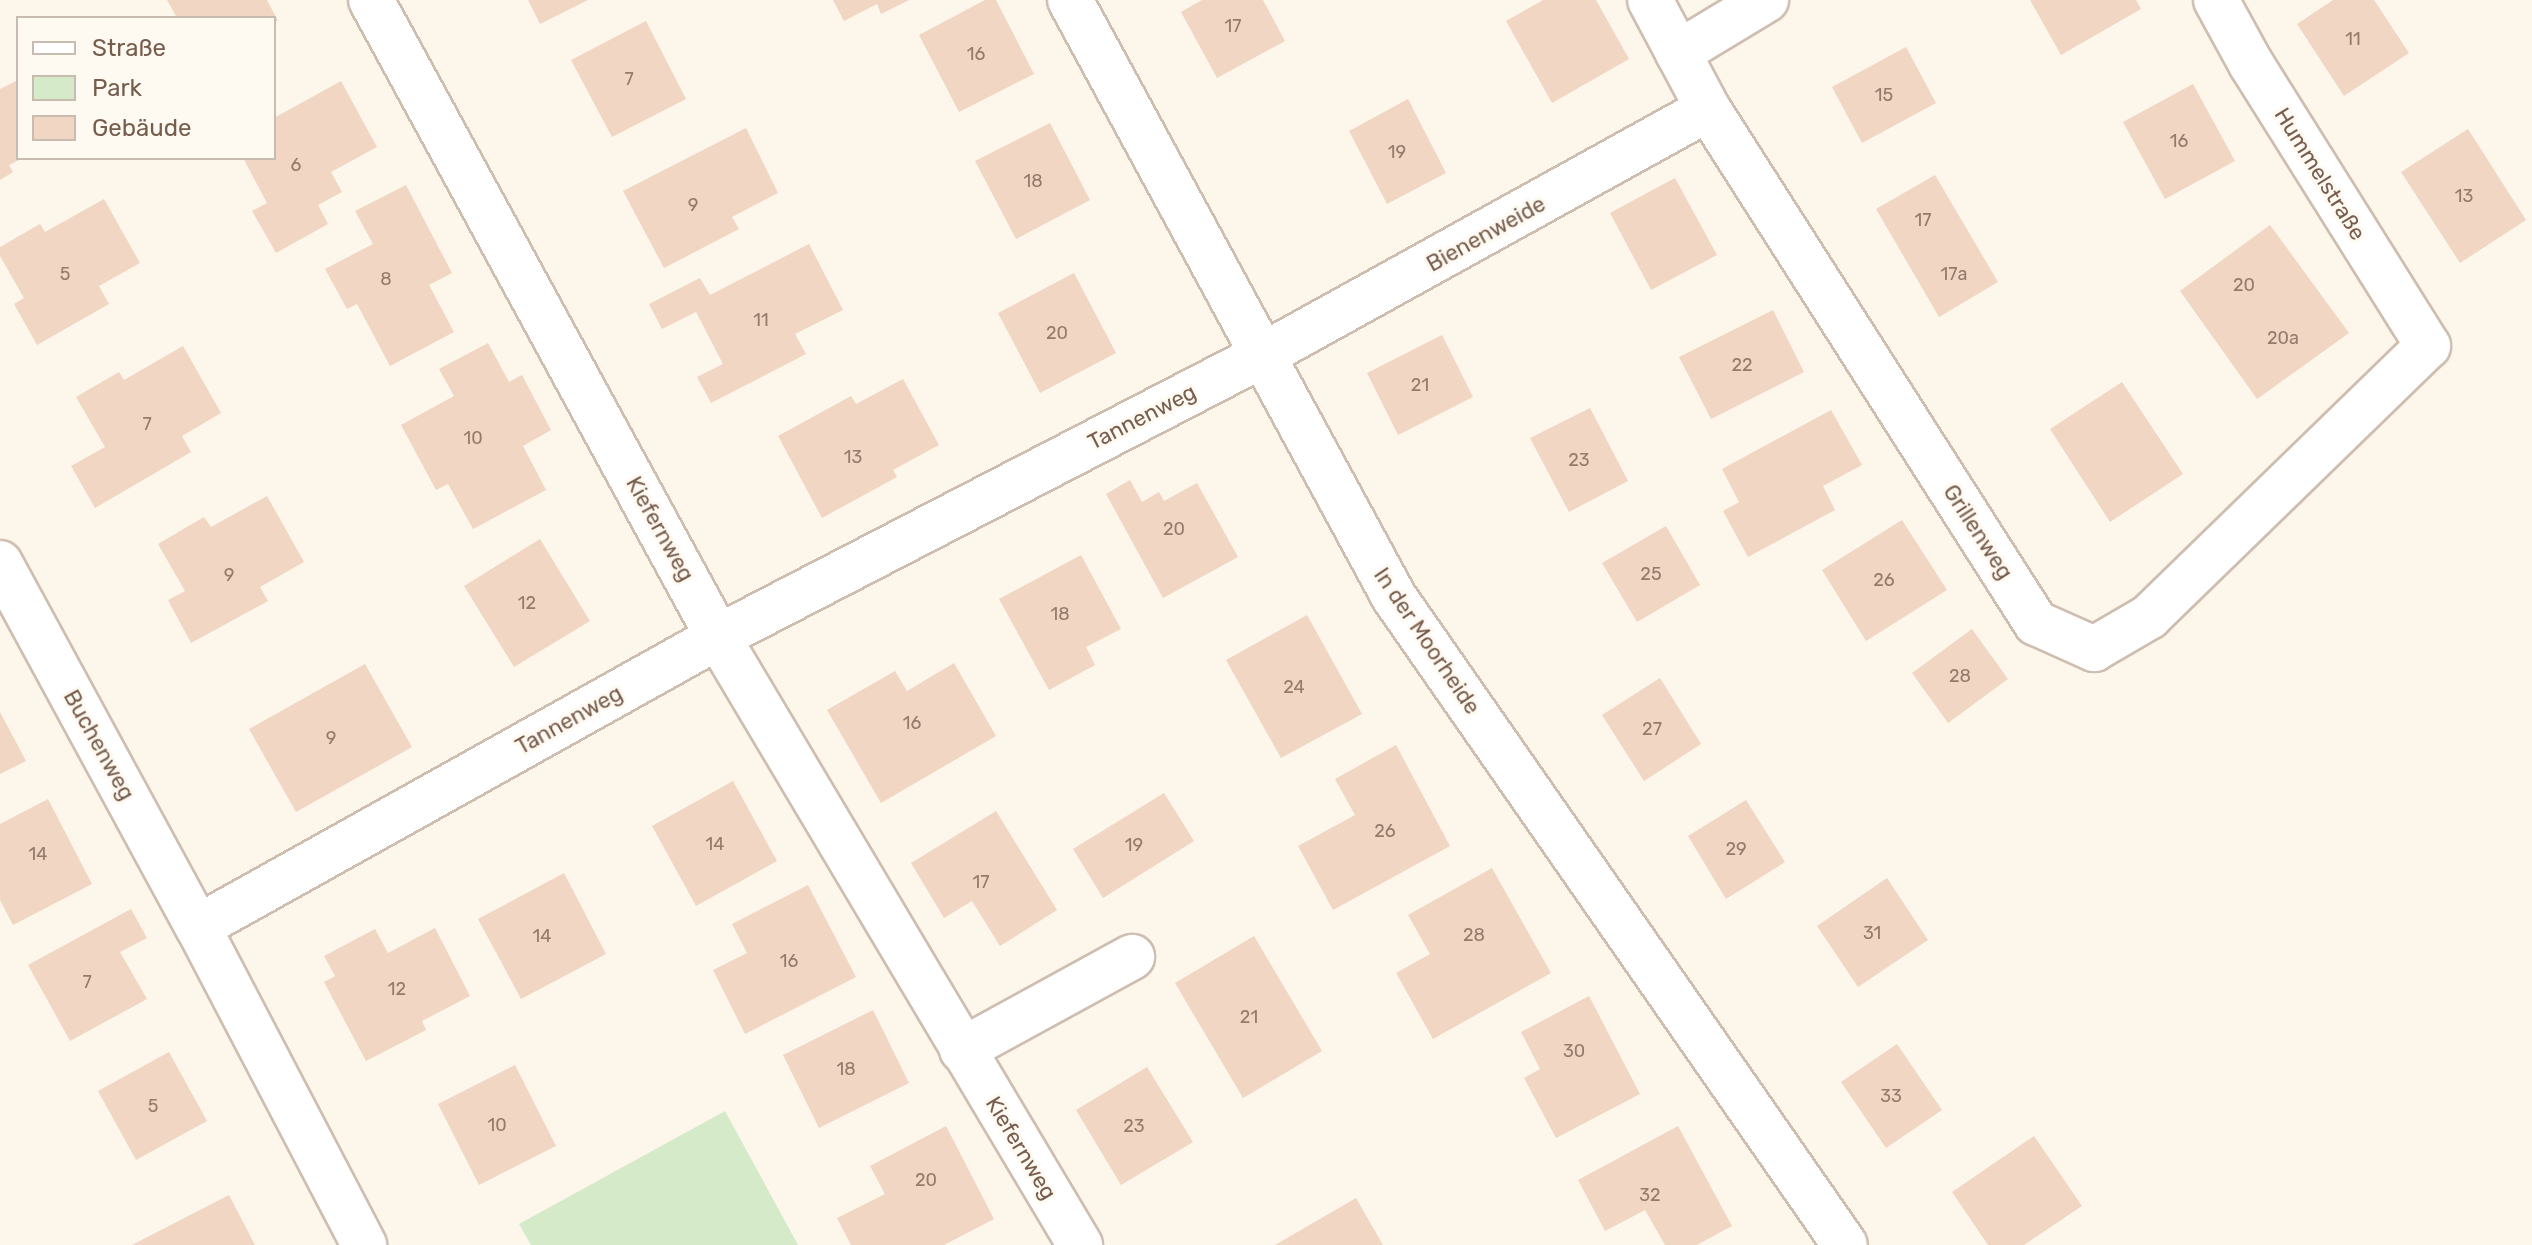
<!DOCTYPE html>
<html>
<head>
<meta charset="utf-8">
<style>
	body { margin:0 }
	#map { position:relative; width:2532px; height:1245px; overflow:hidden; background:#fcf6eb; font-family:Rubik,sans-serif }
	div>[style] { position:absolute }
	.green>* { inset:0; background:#d5eac9 }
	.building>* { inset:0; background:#f0d6c3 }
	.roads { filter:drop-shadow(2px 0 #cebeb0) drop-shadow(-2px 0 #cebeb0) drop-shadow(0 2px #cebeb0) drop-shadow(0 -2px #cebeb0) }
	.street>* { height:44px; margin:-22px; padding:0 22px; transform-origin:22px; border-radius:22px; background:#fff }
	span { translate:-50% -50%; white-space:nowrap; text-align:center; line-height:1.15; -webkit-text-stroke:6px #fef9f1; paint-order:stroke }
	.number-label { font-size:18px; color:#947b6b }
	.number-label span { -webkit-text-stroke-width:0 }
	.street-label { font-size:22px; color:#765d4e }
	.legend { position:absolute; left:16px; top:16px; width:260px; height:144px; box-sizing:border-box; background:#fef9f1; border:2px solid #c8bbb0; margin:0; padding:10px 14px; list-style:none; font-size:24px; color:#765d4e }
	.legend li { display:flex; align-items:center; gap:16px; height:40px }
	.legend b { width:40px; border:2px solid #c8bbb0 }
</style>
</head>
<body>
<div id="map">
	<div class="green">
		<div style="clip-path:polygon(725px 1111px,798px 1245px,531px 1245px,519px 1224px)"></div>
	</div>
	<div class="building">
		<div style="clip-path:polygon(167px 0,267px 0,278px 21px,177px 18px)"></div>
		<div style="clip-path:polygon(528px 0,588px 0,540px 24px)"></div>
		<div style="clip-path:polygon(833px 0,909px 0,881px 14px,877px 4px,844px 21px)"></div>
		<div style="clip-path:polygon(985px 0,996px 0,1034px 74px,959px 112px,919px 35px)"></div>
		<div style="clip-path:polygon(1202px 0,1263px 0,1285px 41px,1217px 78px,1181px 12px)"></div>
		<div style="clip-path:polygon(1543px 0,1596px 0,1629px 59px,1552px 103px,1506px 21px)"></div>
		<div style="clip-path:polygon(2030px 0,2136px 0,2141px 9px,2061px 55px)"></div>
		<div style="clip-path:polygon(2333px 0,2374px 0,2409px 53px,2344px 96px,2297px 24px)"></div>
		<div style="clip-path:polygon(646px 21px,686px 99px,612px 137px,571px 60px)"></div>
		<div style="clip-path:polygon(1906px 47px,1936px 103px,1862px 143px,1832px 87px)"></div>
		<div style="clip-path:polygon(18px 80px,18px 158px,23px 158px,9px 165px,13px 172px,0 180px,0 89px)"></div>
		<div style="clip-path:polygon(341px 81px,377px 147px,331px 172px,342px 192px,318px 205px,328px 224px,276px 253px,252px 211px,267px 203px,243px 158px,274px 158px,274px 118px)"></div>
		<div style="clip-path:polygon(2193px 84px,2235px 161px,2165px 199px,2123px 122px)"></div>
		<div style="clip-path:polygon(1408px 99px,1446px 173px,1387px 204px,1349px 131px)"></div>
		<div style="clip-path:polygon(1050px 123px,1090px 200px,1016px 239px,975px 161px)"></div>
		<div style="clip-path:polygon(746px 128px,778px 193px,732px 217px,739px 229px,664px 268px,623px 191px)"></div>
		<div style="clip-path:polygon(2468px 129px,2526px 220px,2460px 263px,2401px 172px)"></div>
		<div style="clip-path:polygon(1935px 175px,1998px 282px,1939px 317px,1876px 209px)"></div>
		<div style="clip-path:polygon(1675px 178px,1717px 255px,1651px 290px,1610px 213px)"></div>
		<div style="clip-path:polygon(406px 185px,452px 273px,429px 285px,454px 332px,390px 366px,357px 304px,347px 309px,325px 269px,373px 244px,355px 211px)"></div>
		<div style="clip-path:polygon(104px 199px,140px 263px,99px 286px,109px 304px,37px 345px,14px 304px,24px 298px,0 256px,0 247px,40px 224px,45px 232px)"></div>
		<div style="clip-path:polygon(2270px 225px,2349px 333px,2257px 399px,2180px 291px)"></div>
		<div style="clip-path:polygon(809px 244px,843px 310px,795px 334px,806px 354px,711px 403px,697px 377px,723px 364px,696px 312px,662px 329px,649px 304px,700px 278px,710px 295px)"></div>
		<div style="clip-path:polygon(1074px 273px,1116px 353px,1040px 393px,998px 313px)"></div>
		<div style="clip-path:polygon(1773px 310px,1804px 372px,1711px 419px,1679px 357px)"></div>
		<div style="clip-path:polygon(1442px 335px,1473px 397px,1398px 435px,1367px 373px)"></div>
		<div style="clip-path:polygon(488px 343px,509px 382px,522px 375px,551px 430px,523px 446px,546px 490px,473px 529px,448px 484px,436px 490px,401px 425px,454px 396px,439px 369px)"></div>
		<div style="clip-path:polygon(183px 346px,221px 413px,182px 436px,191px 452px,95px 508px,71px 466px,105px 447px,76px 397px,119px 372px,124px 380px)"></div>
		<div style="clip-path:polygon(903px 379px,939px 445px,893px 470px,897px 477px,822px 518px,778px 436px,851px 396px,856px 404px)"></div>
		<div style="clip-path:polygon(2122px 382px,2183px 474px,2110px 522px,2050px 429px)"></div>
		<div style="clip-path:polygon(1590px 408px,1628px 481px,1569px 512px,1530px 438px)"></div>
		<div style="clip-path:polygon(1831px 410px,1862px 465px,1823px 486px,1835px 510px,1748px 557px,1723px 511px,1739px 502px,1722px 469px)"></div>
		<div style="clip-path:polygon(1130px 480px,1142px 502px,1159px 492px,1164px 501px,1197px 483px,1238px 557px,1163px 598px,1106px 494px)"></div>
		<div style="clip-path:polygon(267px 496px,304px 562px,260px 587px,268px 601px,191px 643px,168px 600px,185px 591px,158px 544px,204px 517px,211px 527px)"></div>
		<div style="clip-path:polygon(1902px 520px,1947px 590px,1866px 641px,1822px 570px)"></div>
		<div style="clip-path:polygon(1666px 526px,1700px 585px,1637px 622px,1602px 563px)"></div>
		<div style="clip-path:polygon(540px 539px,590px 621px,514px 667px,464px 586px)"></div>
		<div style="clip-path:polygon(1081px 555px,1121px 629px,1086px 647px,1095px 665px,1049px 690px,999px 599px)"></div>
		<div style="clip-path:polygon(1307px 615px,1362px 714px,1281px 758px,1226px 660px)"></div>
		<div style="clip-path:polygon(1972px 629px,2008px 679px,1948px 723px,1912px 673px)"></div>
		<div style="clip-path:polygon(954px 663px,996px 736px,881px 803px,827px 710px,895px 671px,907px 691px)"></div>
		<div style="clip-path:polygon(365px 664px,412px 747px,296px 812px,249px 729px)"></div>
		<div style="clip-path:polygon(1660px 678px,1701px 744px,1644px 781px,1602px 715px)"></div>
		<div style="clip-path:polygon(0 712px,26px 761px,0 774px)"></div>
		<div style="clip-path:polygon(1396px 745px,1450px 846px,1333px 910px,1298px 846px,1355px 815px,1335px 779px)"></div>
		<div style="clip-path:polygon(733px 781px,777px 861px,696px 906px,652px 826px)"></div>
		<div style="clip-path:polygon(1164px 793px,1194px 841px,1103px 898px,1073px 849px)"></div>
		<div style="clip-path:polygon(48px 799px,92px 884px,13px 925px,0 900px,0 824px)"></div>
		<div style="clip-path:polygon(1746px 800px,1785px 862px,1726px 899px,1688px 836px)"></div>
		<div style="clip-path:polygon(996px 811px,1057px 910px,1000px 946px,972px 901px,944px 918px,911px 863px)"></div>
		<div style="clip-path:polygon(1492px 868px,1551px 973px,1433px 1039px,1396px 973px,1430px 954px,1408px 915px)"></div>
		<div style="clip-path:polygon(564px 873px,606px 954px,521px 999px,478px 919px)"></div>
		<div style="clip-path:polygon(1887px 878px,1928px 940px,1858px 987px,1817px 926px)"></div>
		<div style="clip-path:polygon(808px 885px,856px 977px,745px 1034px,713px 970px,747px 953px,732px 924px)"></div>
		<div style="clip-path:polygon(131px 909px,147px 938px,120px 952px,147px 999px,70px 1041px,28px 965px)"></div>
		<div style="clip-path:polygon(435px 928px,470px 996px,422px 1021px,426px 1030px,366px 1061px,324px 982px,335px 976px,324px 956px,375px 929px,388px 953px)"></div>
		<div style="clip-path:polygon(1254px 936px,1322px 1051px,1243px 1098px,1175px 983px)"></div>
		<div style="clip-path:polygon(1589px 996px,1640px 1094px,1556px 1138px,1524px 1078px,1540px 1069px,1521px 1032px)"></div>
		<div style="clip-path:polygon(873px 1010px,909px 1083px,819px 1128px,783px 1055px)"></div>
		<div style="clip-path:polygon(1897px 1044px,1942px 1110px,1886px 1148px,1841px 1082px)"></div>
		<div style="clip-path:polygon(169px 1052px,207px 1121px,136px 1160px,98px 1091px)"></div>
		<div style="clip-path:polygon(515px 1065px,556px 1146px,479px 1185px,438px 1104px)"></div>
		<div style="clip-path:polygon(1147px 1067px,1193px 1142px,1121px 1185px,1076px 1110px)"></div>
		<div style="clip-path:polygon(946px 1126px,994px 1219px,944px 1245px,851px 1245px,837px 1218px,885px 1194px,870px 1166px)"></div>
		<div style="clip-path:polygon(1678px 1126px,1732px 1226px,1697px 1245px,1665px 1245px,1645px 1210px,1605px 1231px,1578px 1180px)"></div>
		<div style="clip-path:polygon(2034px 1136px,2082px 1206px,2024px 1245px,1988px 1245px,1952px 1192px)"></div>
		<div style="clip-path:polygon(229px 1195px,255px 1245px,132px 1245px)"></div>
		<div style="clip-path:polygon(1356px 1198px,1383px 1245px,1275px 1245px)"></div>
	</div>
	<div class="roads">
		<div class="street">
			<div style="left:371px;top:0;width:725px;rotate:61.42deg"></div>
			<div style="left:718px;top:637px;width:708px;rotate:59.23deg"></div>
			<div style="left:1070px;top:0;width:679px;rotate:61.51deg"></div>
			<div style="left:1394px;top:597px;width:789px;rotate:55.16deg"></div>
			<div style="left:1650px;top:0;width:123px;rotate:62deg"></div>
			<div style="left:1708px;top:109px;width:610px;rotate:57.46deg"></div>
			<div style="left:2036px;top:623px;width:64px;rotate:24.1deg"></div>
			<div style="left:2094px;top:649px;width:64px;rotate:-30.2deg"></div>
			<div style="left:2149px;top:617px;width:389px;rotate:-44.2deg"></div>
			<div style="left:2428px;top:346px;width:333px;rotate:-122.1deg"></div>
			<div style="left:2251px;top:64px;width:73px;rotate:-118.7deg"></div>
			<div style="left:1678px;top:53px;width:103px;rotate:-31.1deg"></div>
			<div style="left:0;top:563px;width:414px;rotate:61.5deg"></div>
			<div style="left:198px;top:927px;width:359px;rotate:62.4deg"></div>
			<div style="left:198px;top:927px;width:595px;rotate:-29.15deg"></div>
			<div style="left:718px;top:637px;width:614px;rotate:-27.36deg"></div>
			<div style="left:1263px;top:355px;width:508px;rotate:-28.93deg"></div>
			<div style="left:962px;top:1050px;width:194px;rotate:-28.7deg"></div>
		</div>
	</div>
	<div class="number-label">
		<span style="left:1233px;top:26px">17</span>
		<span style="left:2353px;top:39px">11</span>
		<span style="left:976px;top:54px">16</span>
		<span style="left:629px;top:79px">7</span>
		<span style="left:1884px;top:95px">15</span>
		<span style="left:2179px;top:141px">16</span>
		<span style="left:1397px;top:152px">19</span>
		<span style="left:296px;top:165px">6</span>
		<span style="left:1033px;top:181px">18</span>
		<span style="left:2464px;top:196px">13</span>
		<span style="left:693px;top:205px">9</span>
		<span style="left:1923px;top:220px">17</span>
		<span style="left:65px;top:274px">5</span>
		<span style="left:1954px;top:274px">17a</span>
		<span style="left:386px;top:279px">8</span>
		<span style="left:2244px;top:285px">20</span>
		<span style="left:761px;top:320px">11</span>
		<span style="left:1057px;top:333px">20</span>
		<span style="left:2283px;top:338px">20a</span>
		<span style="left:1742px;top:365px">22</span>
		<span style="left:1420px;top:385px">21</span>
		<span style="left:147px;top:424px">7</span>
		<span style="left:473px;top:438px">10</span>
		<span style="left:853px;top:457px">13</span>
		<span style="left:1579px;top:460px">23</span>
		<span style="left:1174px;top:529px">20</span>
		<span style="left:1651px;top:574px">25</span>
		<span style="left:229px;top:575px">9</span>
		<span style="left:1884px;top:580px">26</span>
		<span style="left:527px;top:603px">12</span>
		<span style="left:1060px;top:614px">18</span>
		<span style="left:1960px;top:676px">28</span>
		<span style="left:1294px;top:687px">24</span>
		<span style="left:912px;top:723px">16</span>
		<span style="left:1652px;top:729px">27</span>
		<span style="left:331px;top:738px">9</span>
		<span style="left:1385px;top:831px">26</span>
		<span style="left:715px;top:844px">14</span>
		<span style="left:1134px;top:845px">19</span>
		<span style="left:1736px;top:849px">29</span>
		<span style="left:38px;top:854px">14</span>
		<span style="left:981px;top:882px">17</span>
		<span style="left:1872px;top:933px">31</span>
		<span style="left:1474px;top:935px">28</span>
		<span style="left:542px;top:936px">14</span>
		<span style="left:789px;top:961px">16</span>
		<span style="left:87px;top:982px">7</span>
		<span style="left:397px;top:989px">12</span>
		<span style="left:1249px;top:1017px">21</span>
		<span style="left:1574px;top:1051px">30</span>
		<span style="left:846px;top:1069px">18</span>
		<span style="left:1891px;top:1096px">33</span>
		<span style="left:153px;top:1106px">5</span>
		<span style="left:497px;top:1125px">10</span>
		<span style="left:1134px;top:1126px">23</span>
		<span style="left:926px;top:1180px">20</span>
		<span style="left:1650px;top:1195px">32</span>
	</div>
	<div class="street-label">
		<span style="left:2320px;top:174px;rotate:58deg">Hummelstraße</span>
		<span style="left:1486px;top:234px;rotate:-29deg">Bienenweide</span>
		<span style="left:1142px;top:417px;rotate:-27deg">Tannenweg</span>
		<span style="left:660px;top:529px;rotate:61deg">Kiefernweg</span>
		<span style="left:1978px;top:532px;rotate:57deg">Grillenweg</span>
		<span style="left:1427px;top:641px;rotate:56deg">In der Moorheide</span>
		<span style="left:569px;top:720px;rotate:-29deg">Tannenweg</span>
		<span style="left:99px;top:745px;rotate:61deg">Buchenweg</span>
		<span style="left:1021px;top:1148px;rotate:59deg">Kiefernweg</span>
	</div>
	<ul class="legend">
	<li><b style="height:10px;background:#fff"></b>Straße</li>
	<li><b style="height:22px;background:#d5eac9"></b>Park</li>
	<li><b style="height:22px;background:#f0d6c3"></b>Gebäude</li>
	</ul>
</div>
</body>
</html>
